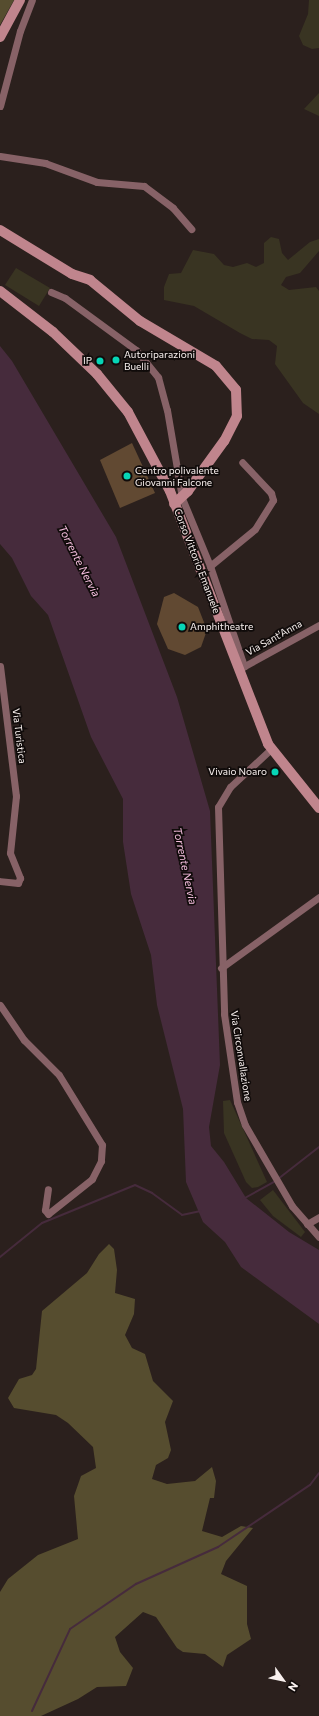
<!DOCTYPE html>
<html>
<head>
<meta charset="utf-8">
<style>
	body { margin:0 }
	#map { position:relative; width:319px; height:1716px; overflow:hidden; background:#2b201d; font-family:Commissioner,sans-serif }
	div>[style] { position:absolute }
	.green>* { inset:0; background:#393422 }
	.forest>* { inset:0; background:#564d2f }
	.water>* { inset:0; background:#462b3c }
	.stream>* { height:2px; margin:-1px; padding:0 1px; transform-origin:1px; border-radius:1px; background:#462b3c }
	.building>* { inset:0; background:#614932 }
	.street>* { height:7px; margin:-3.5px; padding:0 3.5px; transform-origin:3.5px; border-radius:3.5px; background:#876267 }
	.secondary>* { height:10px; margin:-5px; padding:0 5px; transform-origin:5px; border-radius:5px; background:#c0858d }
	.dots>* { width:11px; height:11px; translate:-50% -50%; box-sizing:border-box; border:2px solid #100b0a; border-radius:50% }
	span { translate:-50% -50%; white-space:nowrap; text-align:center; line-height:1.15; -webkit-text-stroke:3.5px #100b0a; paint-order:stroke }
	.poi-label { font-size:10px; color:#f9f1ef }
	.left { translate:0 -50%; text-align:left }
	.right { translate:-100% -50%; text-align:right }
	.street-label { font-size:10px; color:#f9f1ef }
	.water-label { font-size:11px; color:#f8c0e1; font-style:italic }
	.north { position:absolute; left:263px; top:1660px; width:40px; height:40px; -webkit-text-stroke:3px #100b0a; paint-order:stroke; rotate:123deg; font-size:11px; font-weight:700; line-height:16px; text-align:center; color:#f9f1ef }
	.north::after { content:''; display:block; margin:auto; width:14px; height:18px; background:#f9f1ef; clip-path:polygon(50% 0,100% 100%,50% 72%,0 100%) }
</style>
</head>
<body>
<div id="map">
	<div class="green">
		<div style="clip-path:polygon(309px 0,319px 0,319px 48px,312px 49px,303px 45px,299px 36px,308px 14px)"></div>
		<div style="clip-path:polygon(319px 93px,319px 116px,304px 109px)"></div>
		<div style="clip-path:polygon(271px 237px,279px 239px,282px 253px,288px 260px,310px 242px,319px 239px,319px 251px,300px 273px,286px 277px,281px 285px,289px 290px,316px 287px,319px 291px,319px 414px,303px 403px,275px 364px,277px 346px,269px 340px,252px 339px,240px 333px,194px 306px,164px 300px,164px 287px,169px 274px,181px 273px,193px 250px,214px 254px,224px 265px,233px 267px,247px 263px,256px 267px,264px 263px,264px 243px)"></div>
		<div style="clip-path:polygon(16px 268px,50px 288px,39px 306px,5px 285px)"></div>
		<div style="clip-path:polygon(230px 1100px,267px 1182px,258px 1187px,252px 1188px,246px 1182px,224px 1133px,223px 1101px)"></div>
		<div style="clip-path:polygon(273px 1190px,305px 1232px,301px 1237px,273px 1216px,260px 1200px)"></div>
	</div>
	<div class="forest">
		<div style="clip-path:polygon(0 0,14px 0,0 25px)"></div>
		<div style="clip-path:polygon(109px 1244px,114px 1249px,117px 1270px,115px 1293px,135px 1299px,134px 1314px,125px 1335px,132px 1348px,145px 1354px,153px 1381px,173px 1401px,165px 1422px,171px 1450px,168px 1458px,156px 1465px,152px 1479px,167px 1484px,195px 1481px,212px 1467px,216px 1481px,214px 1498px,210px 1498px,202px 1531px,222px 1537px,241px 1526px,253px 1528px,226px 1561px,221px 1574px,247px 1586px,247px 1624px,251px 1639px,227px 1655px,223px 1667px,205px 1654px,183px 1652px,177px 1648px,156px 1617px,143px 1612px,115px 1637px,120px 1652px,133px 1668px,126px 1686px,97px 1687px,78px 1699px,41px 1716px,0 1716px,0 1592px,8px 1579px,38px 1555px,78px 1539px,74px 1496px,81px 1476px,96px 1468px,93px 1447px,68px 1423px,56px 1415px,14px 1408px,8px 1398px,19px 1379px,32px 1375px,36px 1369px,42px 1311px,87px 1273px,99px 1254px)"></div>
	</div>
	<div class="water">
		<div style="clip-path:polygon(0 346px,12px 361px,116px 537px,177px 697px,210px 811px,220px 1065px,209px 1127px,211px 1146px,224px 1162px,246px 1198px,289px 1232px,319px 1250px,319px 1324px,241px 1267px,225px 1242px,203px 1222px,186px 1182px,183px 1109px,157px 1005px,151px 955px,131px 894px,123px 842px,123px 799px,91px 737px,48px 615px,31px 596px,12px 558px,0 544px)"></div>
	</div>
	<div class="stream">
		<div style="left:278px;top:1179px;width:52px;rotate:-38deg"></div>
		<div style="left:243px;top:1199px;width:37px;rotate:-29deg"></div>
		<div style="left:0;top:1257px;width:54px;rotate:-39deg"></div>
		<div style="left:42px;top:1223px;width:100px;rotate:-22.2deg"></div>
		<div style="left:135px;top:1185px;width:19px;rotate:25deg"></div>
		<div style="left:152px;top:1193px;width:37px;rotate:36deg"></div>
		<div style="left:182px;top:1215px;width:19px;rotate:-12deg"></div>
		<div style="left:32px;top:1711px;width:90px;rotate:-65.1deg"></div>
		<div style="left:70px;top:1629px;width:80px;rotate:-34.3deg"></div>
		<div style="left:136px;top:1584px;width:90px;rotate:-24.3deg"></div>
		<div style="left:218px;top:1547px;width:111px;rotate:-34deg"></div>
		<div style="left:310px;top:1485px;width:15px;rotate:-53deg"></div>
	</div>
	<div class="building">
		<div style="clip-path:polygon(132px 443px,155px 493px,120px 508px,100px 460px)"></div>
		<div style="clip-path:polygon(174px 593px,198px 607px,207px 630px,201px 647px,185px 655px,168px 649px,157px 624px,164px 597px)"></div>
	</div>
	<div class="street">
		<div style="left:0;top:106px;width:78px;rotate:-75.1deg"></div>
		<div style="left:20px;top:31px;width:33px;rotate:-69deg"></div>
		<div style="left:0;top:156px;width:46px;rotate:8.8deg"></div>
		<div style="left:45px;top:163px;width:55px;rotate:20.1deg"></div>
		<div style="left:97px;top:182px;width:47px;rotate:4.9deg"></div>
		<div style="left:144px;top:186px;width:36px;rotate:37deg"></div>
		<div style="left:173px;top:208px;width:28px;rotate:49deg"></div>
		<div style="left:51px;top:292px;width:15px;rotate:23deg"></div>
		<div style="left:65px;top:298px;width:88px;rotate:36.2deg"></div>
		<div style="left:136px;top:350px;width:35px;rotate:51deg"></div>
		<div style="left:158px;top:377px;width:34px;rotate:75deg"></div>
		<div style="left:167px;top:410px;width:89px;rotate:80.3deg"></div>
		<div style="left:182px;top:498px;width:74px;rotate:67.6deg"></div>
		<div style="left:210px;top:566px;width:106px;rotate:71.2deg"></div>
		<div style="left:210px;top:566px;width:58px;rotate:-39.4deg"></div>
		<div style="left:255px;top:529px;width:34px;rotate:-58deg"></div>
		<div style="left:273px;top:500px;width:7px;rotate:-106deg"></div>
		<div style="left:271px;top:493px;width:42px;rotate:-133.1deg"></div>
		<div style="left:0;top:666px;width:131px;rotate:83deg"></div>
		<div style="left:16px;top:796px;width:57px;rotate:96deg"></div>
		<div style="left:10px;top:853px;width:27px;rotate:68deg"></div>
		<div style="left:20px;top:878px;width:5px;rotate:112deg"></div>
		<div style="left:18px;top:883px;width:18px;rotate:-174deg"></div>
		<div style="left:241px;top:668px;width:89px;rotate:-28.9deg"></div>
		<div style="left:272px;top:748px;width:57px;rotate:137.1deg"></div>
		<div style="left:230px;top:787px;width:23px;rotate:121deg"></div>
		<div style="left:218px;top:807px;width:207px;rotate:88.3deg"></div>
		<div style="left:224px;top:1014px;width:89px;rotate:81.6deg"></div>
		<div style="left:237px;top:1102px;width:24px;rotate:71deg"></div>
		<div style="left:245px;top:1125px;width:94px;rotate:59.9deg"></div>
		<div style="left:292px;top:1206px;width:41px;rotate:48.9deg"></div>
		<div style="left:221px;top:968px;width:121px;rotate:-35.9deg"></div>
		<div style="left:0;top:1005px;width:42px;rotate:55.6deg"></div>
		<div style="left:24px;top:1040px;width:49px;rotate:45deg"></div>
		<div style="left:59px;top:1075px;width:82px;rotate:58.4deg"></div>
		<div style="left:102px;top:1145px;width:16px;rotate:94deg"></div>
		<div style="left:101px;top:1161px;width:20px;rotate:117deg"></div>
		<div style="left:92px;top:1179px;width:56px;rotate:141.5deg"></div>
		<div style="left:48px;top:1214px;width:5px;rotate:-127deg"></div>
		<div style="left:45px;top:1210px;width:21px;rotate:-82deg"></div>
		<div style="left:307px;top:1224px;width:14px;rotate:-30deg"></div>
	</div>
	<div class="secondary">
		<div style="left:0;top:37px;width:42px;rotate:-61.6deg"></div>
		<div style="left:0;top:230px;width:84px;rotate:31.4deg"></div>
		<div style="left:72px;top:274px;width:19px;rotate:18deg"></div>
		<div style="left:90px;top:280px;width:65px;rotate:39.4deg"></div>
		<div style="left:140px;top:321px;width:88px;rotate:30.6deg"></div>
		<div style="left:216px;top:366px;width:31px;rotate:50deg"></div>
		<div style="left:236px;top:390px;width:26px;rotate:88deg"></div>
		<div style="left:237px;top:416px;width:28px;rotate:117deg"></div>
		<div style="left:224px;top:441px;width:62px;rotate:125.8deg"></div>
		<div style="left:188px;top:491px;width:19px;rotate:137deg"></div>
		<div style="left:0;top:291px;width:67px;rotate:37.7deg"></div>
		<div style="left:53px;top:332px;width:61px;rotate:43.7deg"></div>
		<div style="left:97px;top:374px;width:49px;rotate:50.8deg"></div>
		<div style="left:128px;top:412px;width:89px;rotate:62deg"></div>
		<div style="left:170px;top:491px;width:271px;rotate:68.8deg"></div>
		<div style="left:268px;top:744px;width:82px;rotate:51.4deg"></div>
	</div>
	<div class="dots">
		<div style="left:116px;top:360px;background:#06d5b6"></div>
		<div style="left:100px;top:361px;background:#06d5b6"></div>
		<div style="left:127px;top:476px;background:#06d5b6"></div>
		<div style="left:182px;top:627px;background:#06d5b6"></div>
		<div style="left:275px;top:772px;background:#06d5b6"></div>
	</div>
	<div class="poi-label">
		<span class="left" style="left:124px;top:360px">Autoriparazioni<br>Buelli</span>
		<span class="right" style="left:92px;top:361px">IP</span>
		<span class="left" style="left:135px;top:476px">Centro polivalente<br>Giovanni Falcone</span>
		<span class="left" style="left:190px;top:627px">Amphitheatre</span>
		<span class="right" style="left:267px;top:772px">Vivaio Noaro</span>
	</div>
	<div class="street-label">
		<span style="left:197px;top:561px;rotate:69deg">Corso Vittorio Emanuele</span>
		<span style="left:274px;top:638px;rotate:-29deg">Via Sant'Anna</span>
		<span style="left:19px;top:736px;rotate:83deg">Via Turistica</span>
		<span style="left:241px;top:1056px;rotate:81deg">Via Circonvallazione</span>
	</div>
	<div class="water-label">
		<span style="left:79px;top:561px;rotate:63deg">Torrente Nervia</span>
		<span style="left:185px;top:866px;rotate:78deg">Torrente Nervia</span>
	</div>
	<div class="north">N</div>
</div>
</body>
</html>
